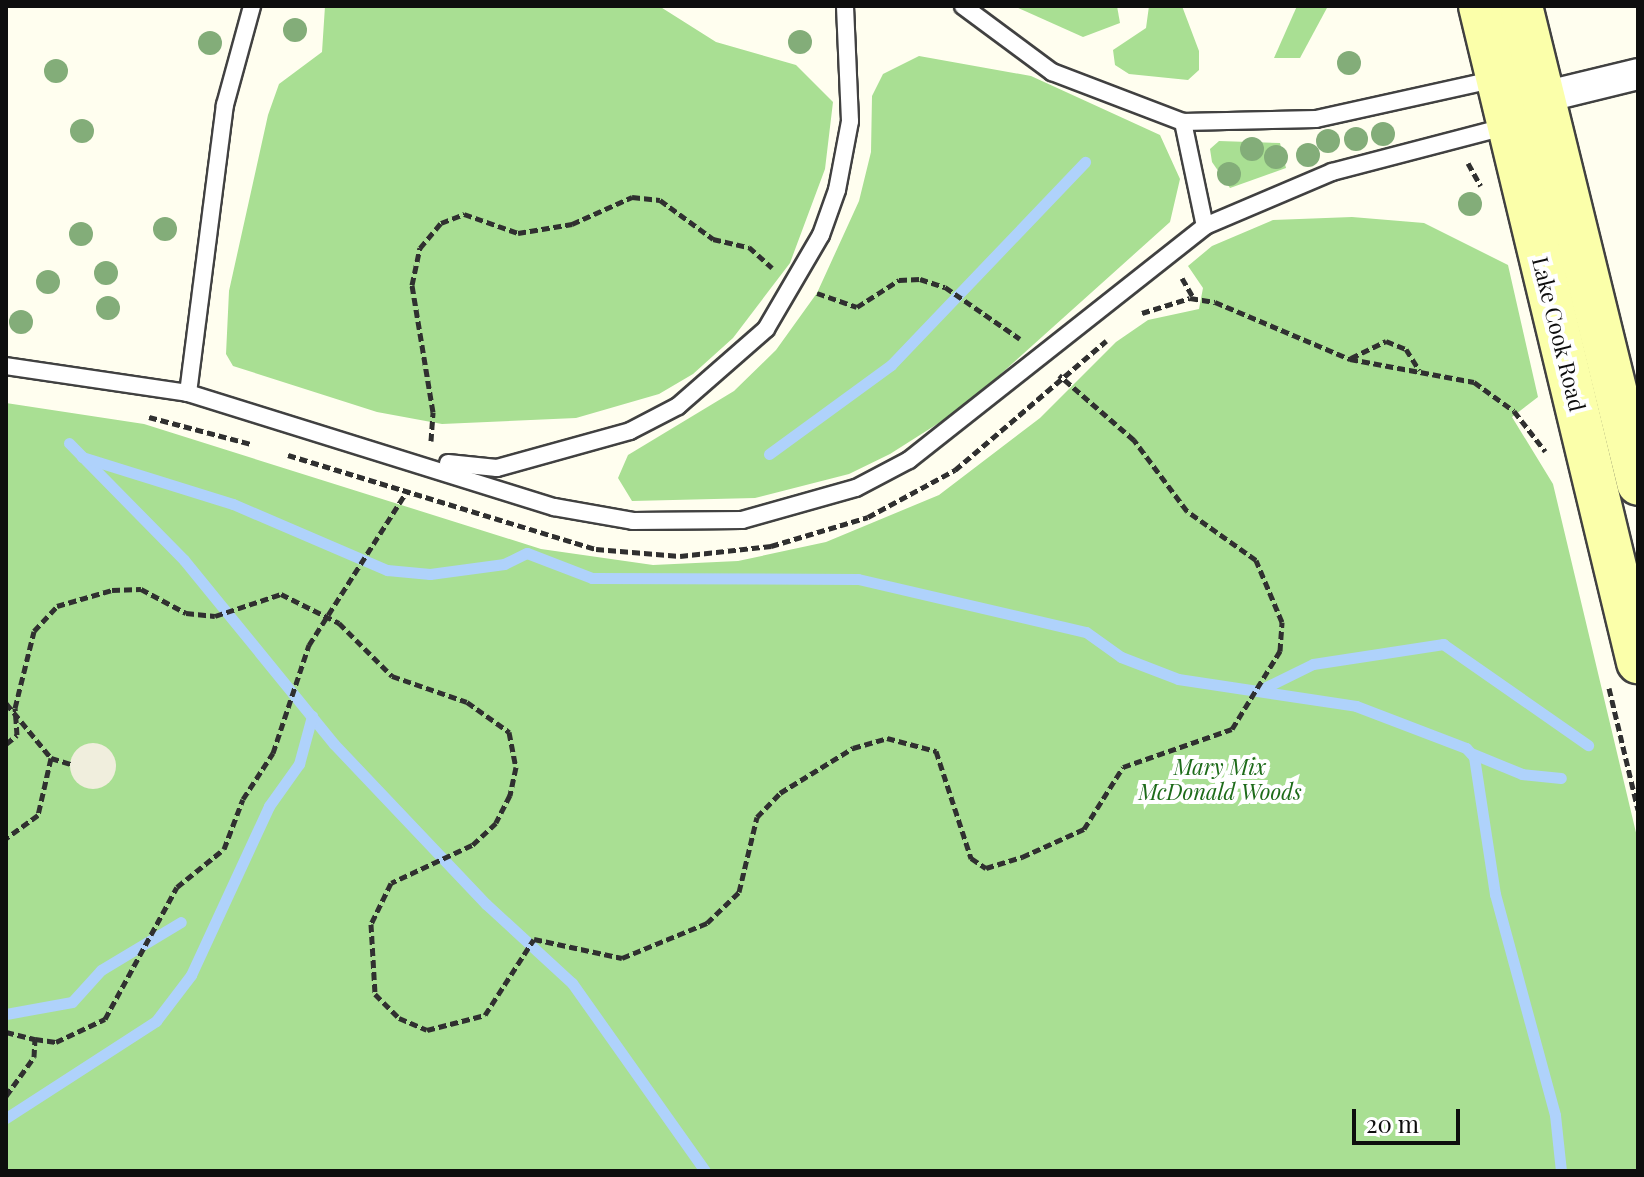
<!DOCTYPE html>
<html>
<head>
<meta charset="utf-8">
<style>
	body { margin:0 }
	#map { position:relative; width:1644px; height:1177px; overflow:hidden; background:#fffeef; font-family:"Playfair Display",serif }
	div>[style] { position:absolute }
	.forest>* { inset:0; background:#a9df93 }
	.plaza>* { inset:0; background:#f0eedd }
	.round { border-radius:50% }
	.stream>* { height:11px; margin:-5.5px; padding:0 5.5px; transform-origin:5.5px; border-radius:5.5px; background:#afd2fb }
	.path>* { height:5px; margin-top:-2.5px; transform-origin:0; background:repeating-linear-gradient(90deg,#303030 0 8px,transparent 0 12px) }
	.roads { filter:drop-shadow(2px 0 #414141) drop-shadow(-2px 0 #414141) drop-shadow(0 2px #414141) drop-shadow(0 -2px #414141) }
	.lane>* { height:16px; margin:-8px; padding:0 8px; transform-origin:8px; border-radius:8px; background:#fff }
	.street>* { height:30px; margin:-15px; padding:0 15px; transform-origin:15px; border-radius:15px; background:#fff }
	.secondary>* { height:42px; margin:-21px; padding:0 21px; transform-origin:21px; border-radius:21px; background:#fbffaa }
	.trees>* { width:24px; height:24px; margin:-12px; border-radius:50%; background:#83ad79 }
	span { translate:-50% -50%; white-space:nowrap; text-align:center; line-height:1.15; -webkit-text-stroke:8px #fff; paint-order:stroke }
	.street-label { font-size:22px; color:#0e0e0e }
	.park-label { font-size:22px; color:#1d6b19; font-style:italic }
	.frame { position:absolute; inset:0; border:8px solid #0e0e0e; pointer-events:none }
	.scale { position:absolute; left:1352px; top:1109px; width:108px; height:36px; box-sizing:border-box; border:4px solid #0e0e0e; border-top:0; padding-left:10px; font-size:24px; line-height:28px; white-space:nowrap; color:#0e0e0e; -webkit-text-stroke:6px #fff; paint-order:stroke }
</style>
</head>
<body>
<div id="map">
	<div class="forest">
		<div style="clip-path:polygon(325px 6px,659px 6px,716px 42px,796px 65px,833px 102px,825px 169px,790px 263px,733px 338px,693px 374px,659px 394px,576px 418px,442px 424px,377px 412px,233px 366px,226px 354px,229px 291px,268px 115px,279px 84px,322px 52px)"></div>
		<div style="clip-path:polygon(1014px 6px,1117px 6px,1120px 23px,1083px 37px)"></div>
		<div style="clip-path:polygon(1149px 6px,1182px 6px,1199px 51px,1199px 70px,1188px 80px,1129px 74px,1115px 65px,1113px 50px,1146px 28px)"></div>
		<div style="clip-path:polygon(1297px 6px,1328px 6px,1300px 58px,1274px 58px)"></div>
		<div style="clip-path:polygon(919px 56px,1031px 76px,1160px 135px,1180px 179px,1170px 222px,964px 407px,890px 454px,849px 474px,755px 498px,632px 501px,618px 478px,628px 455px,734px 391px,776px 350px,817px 293px,859px 201px,871px 152px,872px 96px,883px 74px)"></div>
		<div style="clip-path:polygon(1219px 141px,1280px 143px,1286px 168px,1230px 188px,1212px 162px,1210px 149px)"></div>
		<div style="clip-path:polygon(1352px 217px,1424px 223px,1508px 265px,1538px 397px,1512px 417px,1553px 484px,1638px 841px,1638px 1171px,6px 1171px,6px 403px,144px 424px,541px 549px,653px 565px,738px 561px,826px 542px,939px 495px,1040px 418px,1116px 342px,1148px 320px,1199px 309px,1203px 288px,1188px 266px,1212px 246px,1273px 220px)"></div>
	</div>
	<div class="plaza">
		<div class="round" style="left:70px;top:743px;width:46px;height:46px"></div>
	</div>
	<div class="stream">
		<div style="left:69px;top:443px;width:164px;rotate:45.5deg"></div>
		<div style="left:184px;top:560px;width:237px;rotate:50.8deg"></div>
		<div style="left:334px;top:744px;width:221px;rotate:46.5deg"></div>
		<div style="left:486px;top:904px;width:117px;rotate:42.6deg"></div>
		<div style="left:572px;top:983px;width:230px;rotate:54.7deg"></div>
		<div style="left:769px;top:454px;width:151px;rotate:-36.1deg"></div>
		<div style="left:891px;top:365px;width:281px;rotate:-46.3deg"></div>
		<div style="left:82px;top:457px;width:158px;rotate:17.3deg"></div>
		<div style="left:233px;top:504px;width:168px;rotate:23.2deg"></div>
		<div style="left:387px;top:570px;width:43px;rotate:5.3deg"></div>
		<div style="left:430px;top:574px;width:75px;rotate:-7.7deg"></div>
		<div style="left:504px;top:564px;width:25px;rotate:-26deg"></div>
		<div style="left:527px;top:553px;width:70px;rotate:21deg"></div>
		<div style="left:592px;top:578px;width:266px;rotate:0.2deg"></div>
		<div style="left:858px;top:579px;width:234px;rotate:13.1deg"></div>
		<div style="left:1086px;top:632px;width:43px;rotate:35.5deg"></div>
		<div style="left:1121px;top:657px;width:61px;rotate:21.1deg"></div>
		<div style="left:1178px;top:679px;width:180px;rotate:8.6deg"></div>
		<div style="left:1356px;top:706px;width:118px;rotate:20.9deg"></div>
		<div style="left:1466px;top:748px;width:12px;rotate:48deg"></div>
		<div style="left:1474px;top:757px;width:139px;rotate:81.3deg"></div>
		<div style="left:1495px;top:894px;width:229px;rotate:74.8deg"></div>
		<div style="left:1555px;top:1115px;width:56px;rotate:83.9deg"></div>
		<div style="left:1266px;top:687px;width:52px;rotate:-26.1deg"></div>
		<div style="left:1313px;top:664px;width:132px;rotate:-8.7deg"></div>
		<div style="left:1443px;top:644px;width:177px;rotate:34.9deg"></div>
		<div style="left:1471px;top:753px;width:55px;rotate:22.4deg"></div>
		<div style="left:1522px;top:774px;width:39px;rotate:6deg"></div>
		<div style="left:6px;top:1014px;width:67px;rotate:-10.3deg"></div>
		<div style="left:72px;top:1002px;width:43px;rotate:-47.8deg"></div>
		<div style="left:101px;top:970px;width:93px;rotate:-31deg"></div>
		<div style="left:6px;top:1118px;width:179px;rotate:-32.9deg"></div>
		<div style="left:156px;top:1021px;width:58px;rotate:-52.7deg"></div>
		<div style="left:191px;top:975px;width:186px;rotate:-65.2deg"></div>
		<div style="left:269px;top:806px;width:52px;rotate:-54.5deg"></div>
		<div style="left:299px;top:764px;width:50px;rotate:-74.8deg"></div>
	</div>
	<div class="path">
		<div style="left:1468px;top:163px;width:26px;rotate:61deg"></div>
		<div style="left:1182px;top:278px;width:24px;rotate:60deg"></div>
		<div style="left:817px;top:293px;width:42px;rotate:19.3deg"></div>
		<div style="left:857px;top:307px;width:50px;rotate:-32.7deg"></div>
		<div style="left:899px;top:280px;width:21px;rotate:-3deg"></div>
		<div style="left:920px;top:279px;width:26px;rotate:18deg"></div>
		<div style="left:945px;top:287px;width:91px;rotate:34.7deg"></div>
		<div style="left:1142px;top:313px;width:50px;rotate:-17.4deg"></div>
		<div style="left:1190px;top:298px;width:25px;rotate:9deg"></div>
		<div style="left:1215px;top:302px;width:147px;rotate:22.9deg"></div>
		<div style="left:1350px;top:359px;width:126px;rotate:10.5deg"></div>
		<div style="left:1474px;top:382px;width:49px;rotate:35.9deg"></div>
		<div style="left:1514px;top:411px;width:51px;rotate:52.2deg"></div>
		<div style="left:1351px;top:358px;width:39px;rotate:-26deg"></div>
		<div style="left:1386px;top:341px;width:22px;rotate:22deg"></div>
		<div style="left:1406px;top:349px;width:25px;rotate:58deg"></div>
		<div style="left:149px;top:417px;width:106px;rotate:14.8deg"></div>
		<div style="left:431px;top:441px;width:29px;rotate:-86deg"></div>
		<div style="left:433px;top:412px;width:129px;rotate:-99.4deg"></div>
		<div style="left:412px;top:285px;width:38px;rotate:-78deg"></div>
		<div style="left:420px;top:248px;width:33px;rotate:-50deg"></div>
		<div style="left:441px;top:223px;width:25px;rotate:-21deg"></div>
		<div style="left:464px;top:214px;width:57px;rotate:19.4deg"></div>
		<div style="left:518px;top:233px;width:55px;rotate:-9.5deg"></div>
		<div style="left:572px;top:224px;width:66px;rotate:-24.2deg"></div>
		<div style="left:632px;top:197px;width:28px;rotate:6deg"></div>
		<div style="left:660px;top:200px;width:66px;rotate:36.3deg"></div>
		<div style="left:713px;top:239px;width:37px;rotate:13deg"></div>
		<div style="left:749px;top:247px;width:31px;rotate:42deg"></div>
		<div style="left:288px;top:455px;width:322px;rotate:17deg"></div>
		<div style="left:596px;top:549px;width:84px;rotate:4.8deg"></div>
		<div style="left:680px;top:556px;width:92px;rotate:-6.3deg"></div>
		<div style="left:771px;top:546px;width:101px;rotate:-16.6deg"></div>
		<div style="left:868px;top:517px;width:99px;rotate:-28.4deg"></div>
		<div style="left:955px;top:470px;width:199px;rotate:-40.5deg"></div>
		<div style="left:1609px;top:688px;width:125px;rotate:76.6deg"></div>
		<div style="left:6px;top:703px;width:71px;rotate:50.7deg"></div>
		<div style="left:51px;top:758px;width:58px;rotate:102.8deg"></div>
		<div style="left:38px;top:815px;width:39px;rotate:144deg"></div>
		<div style="left:6px;top:744px;width:14px;rotate:-39deg"></div>
		<div style="left:17px;top:735px;width:27px;rotate:-94deg"></div>
		<div style="left:15px;top:708px;width:79px;rotate:-76.1deg"></div>
		<div style="left:34px;top:631px;width:34px;rotate:-47deg"></div>
		<div style="left:57px;top:606px;width:57px;rotate:-16.2deg"></div>
		<div style="left:112px;top:590px;width:29px;rotate:-2deg"></div>
		<div style="left:141px;top:589px;width:51px;rotate:28.1deg"></div>
		<div style="left:186px;top:613px;width:29px;rotate:6deg"></div>
		<div style="left:215px;top:616px;width:70px;rotate:-18.4deg"></div>
		<div style="left:281px;top:594px;width:65px;rotate:26.6deg"></div>
		<div style="left:339px;top:623px;width:75px;rotate:45deg"></div>
		<div style="left:392px;top:676px;width:79px;rotate:19.1deg"></div>
		<div style="left:467px;top:702px;width:52px;rotate:35.5deg"></div>
		<div style="left:509px;top:732px;width:36px;rotate:79deg"></div>
		<div style="left:516px;top:767px;width:29px;rotate:102deg"></div>
		<div style="left:510px;top:795px;width:31px;rotate:117deg"></div>
		<div style="left:496px;top:823px;width:33px;rotate:137deg"></div>
		<div style="left:472px;top:845px;width:89px;rotate:154.9deg"></div>
		<div style="left:391px;top:883px;width:46px;rotate:116deg"></div>
		<div style="left:371px;top:924px;width:70px;rotate:86.7deg"></div>
		<div style="left:375px;top:994px;width:34px;rotate:45deg"></div>
		<div style="left:399px;top:1018px;width:30px;rotate:23deg"></div>
		<div style="left:427px;top:1030px;width:60px;rotate:-14.5deg"></div>
		<div style="left:485px;top:1015px;width:90px;rotate:-57.2deg"></div>
		<div style="left:534px;top:939px;width:90px;rotate:12.2deg"></div>
		<div style="left:622px;top:958px;width:92px;rotate:-22.4deg"></div>
		<div style="left:707px;top:923px;width:45px;rotate:-44.1deg"></div>
		<div style="left:739px;top:892px;width:77px;rotate:-76.5deg"></div>
		<div style="left:757px;top:817px;width:33px;rotate:-46deg"></div>
		<div style="left:780px;top:793px;width:86px;rotate:-31.7deg"></div>
		<div style="left:853px;top:748px;width:35px;rotate:-16deg"></div>
		<div style="left:887px;top:738px;width:51px;rotate:14.9deg"></div>
		<div style="left:936px;top:751px;width:113px;rotate:71.9deg"></div>
		<div style="left:971px;top:858px;width:18px;rotate:34deg"></div>
		<div style="left:986px;top:868px;width:38px;rotate:-17deg"></div>
		<div style="left:1022px;top:857px;width:68px;rotate:-24.3deg"></div>
		<div style="left:1084px;top:829px;width:73px;rotate:-57.8deg"></div>
		<div style="left:1123px;top:767px;width:115px;rotate:-19.2deg"></div>
		<div style="left:1232px;top:729px;width:92px;rotate:-58.4deg"></div>
		<div style="left:1280px;top:651px;width:29px;rotate:-86deg"></div>
		<div style="left:1282px;top:622px;width:67px;rotate:-112.8deg"></div>
		<div style="left:1256px;top:560px;width:85px;rotate:-144.6deg"></div>
		<div style="left:1187px;top:511px;width:89px;rotate:-126.7deg"></div>
		<div style="left:1134px;top:440px;width:99px;rotate:-139.1deg"></div>
		<div style="left:51px;top:758px;width:21px;rotate:17deg"></div>
		<div style="left:6px;top:1032px;width:30px;rotate:14deg"></div>
		<div style="left:6px;top:1096px;width:48px;rotate:-54.3deg"></div>
		<div style="left:34px;top:1057px;width:18px;rotate:-87deg"></div>
		<div style="left:35px;top:1039px;width:21px;rotate:8deg"></div>
		<div style="left:56px;top:1042px;width:54px;rotate:-25.1deg"></div>
		<div style="left:105px;top:1019px;width:150px;rotate:-61.4deg"></div>
		<div style="left:177px;top:887px;width:60px;rotate:-39deg"></div>
		<div style="left:224px;top:849px;width:53px;rotate:-69.2deg"></div>
		<div style="left:243px;top:799px;width:55px;rotate:-56.9deg"></div>
		<div style="left:273px;top:753px;width:114px;rotate:-71.6deg"></div>
		<div style="left:309px;top:645px;width:183px;rotate:-57.5deg"></div>
	</div>
	<div class="roads">
		<div class="lane">
			<div style="left:963px;top:6px;width:111px;rotate:36.6deg"></div>
			<div style="left:1052px;top:72px;width:140px;rotate:20.9deg"></div>
			<div style="left:1183px;top:122px;width:133px;rotate:-1.3deg"></div>
			<div style="left:1316px;top:119px;width:185px;rotate:-12.5deg"></div>
			<div style="left:1183px;top:122px;width:106px;rotate:78.1deg"></div>
			<div style="left:6px;top:366px;width:184px;rotate:8.4deg"></div>
			<div style="left:188px;top:393px;width:383px;rotate:17.3deg"></div>
			<div style="left:554px;top:507px;width:80px;rotate:10deg"></div>
			<div style="left:633px;top:521px;width:109px;rotate:-0.5deg"></div>
			<div style="left:742px;top:520px;width:118px;rotate:-15.7deg"></div>
			<div style="left:856px;top:488px;width:60px;rotate:-27.8deg"></div>
			<div style="left:909px;top:460px;width:377px;rotate:-38.3deg"></div>
			<div style="left:1205px;top:226px;width:138px;rotate:-23deg"></div>
			<div style="left:1332px;top:172px;width:183px;rotate:-14.6deg"></div>
			<div style="left:188px;top:393px;width:290px;rotate:-82.7deg"></div>
			<div style="left:225px;top:105px;width:103px;rotate:-74.7deg"></div>
			<div style="left:448px;top:463px;width:49px;rotate:5.8deg"></div>
			<div style="left:497px;top:468px;width:138px;rotate:-15.5deg"></div>
			<div style="left:630px;top:431px;width:54px;rotate:-27.5deg"></div>
			<div style="left:678px;top:406px;width:117px;rotate:-41.2deg"></div>
			<div style="left:766px;top:329px;width:109px;rotate:-59.7deg"></div>
			<div style="left:821px;top:235px;width:48px;rotate:-70.4deg"></div>
			<div style="left:837px;top:190px;width:70px;rotate:-79.3deg"></div>
			<div style="left:850px;top:121px;width:115px;rotate:-92.5deg"></div>
		</div>
		<div class="street">
			<div style="left:1544px;top:97px;width:97px;rotate:-13.7deg"></div>
		</div>
		<div class="secondary">
			<div style="left:1480px;top:6px;width:675px;rotate:76.46deg"></div>
			<div style="left:1521px;top:6px;width:492px;rotate:76.2deg"></div>
		</div>
	</div>
	<div class="trees">
		<div style="left:295px;top:30px"></div>
		<div style="left:800px;top:42px"></div>
		<div style="left:210px;top:43px"></div>
		<div style="left:1349px;top:63px"></div>
		<div style="left:56px;top:71px"></div>
		<div style="left:82px;top:131px"></div>
		<div style="left:1383px;top:134px"></div>
		<div style="left:1356px;top:139px"></div>
		<div style="left:1328px;top:141px"></div>
		<div style="left:1252px;top:149px"></div>
		<div style="left:1308px;top:155px"></div>
		<div style="left:1276px;top:157px"></div>
		<div style="left:1229px;top:174px"></div>
		<div style="left:1470px;top:204px"></div>
		<div style="left:165px;top:229px"></div>
		<div style="left:81px;top:234px"></div>
		<div style="left:106px;top:273px"></div>
		<div style="left:48px;top:282px"></div>
		<div style="left:108px;top:308px"></div>
		<div style="left:21px;top:322px"></div>
	</div>
	<div class="street-label">
		<span style="left:1559px;top:334px;rotate:76deg">Lake Cook Road</span>
	</div>
	<div class="park-label">
		<span style="left:1220px;top:779px">Mary Mix<br>McDonald Woods</span>
	</div>
	<div class="frame"></div>
	<div class="scale">20 m</div>
</div>
</body>
</html>
